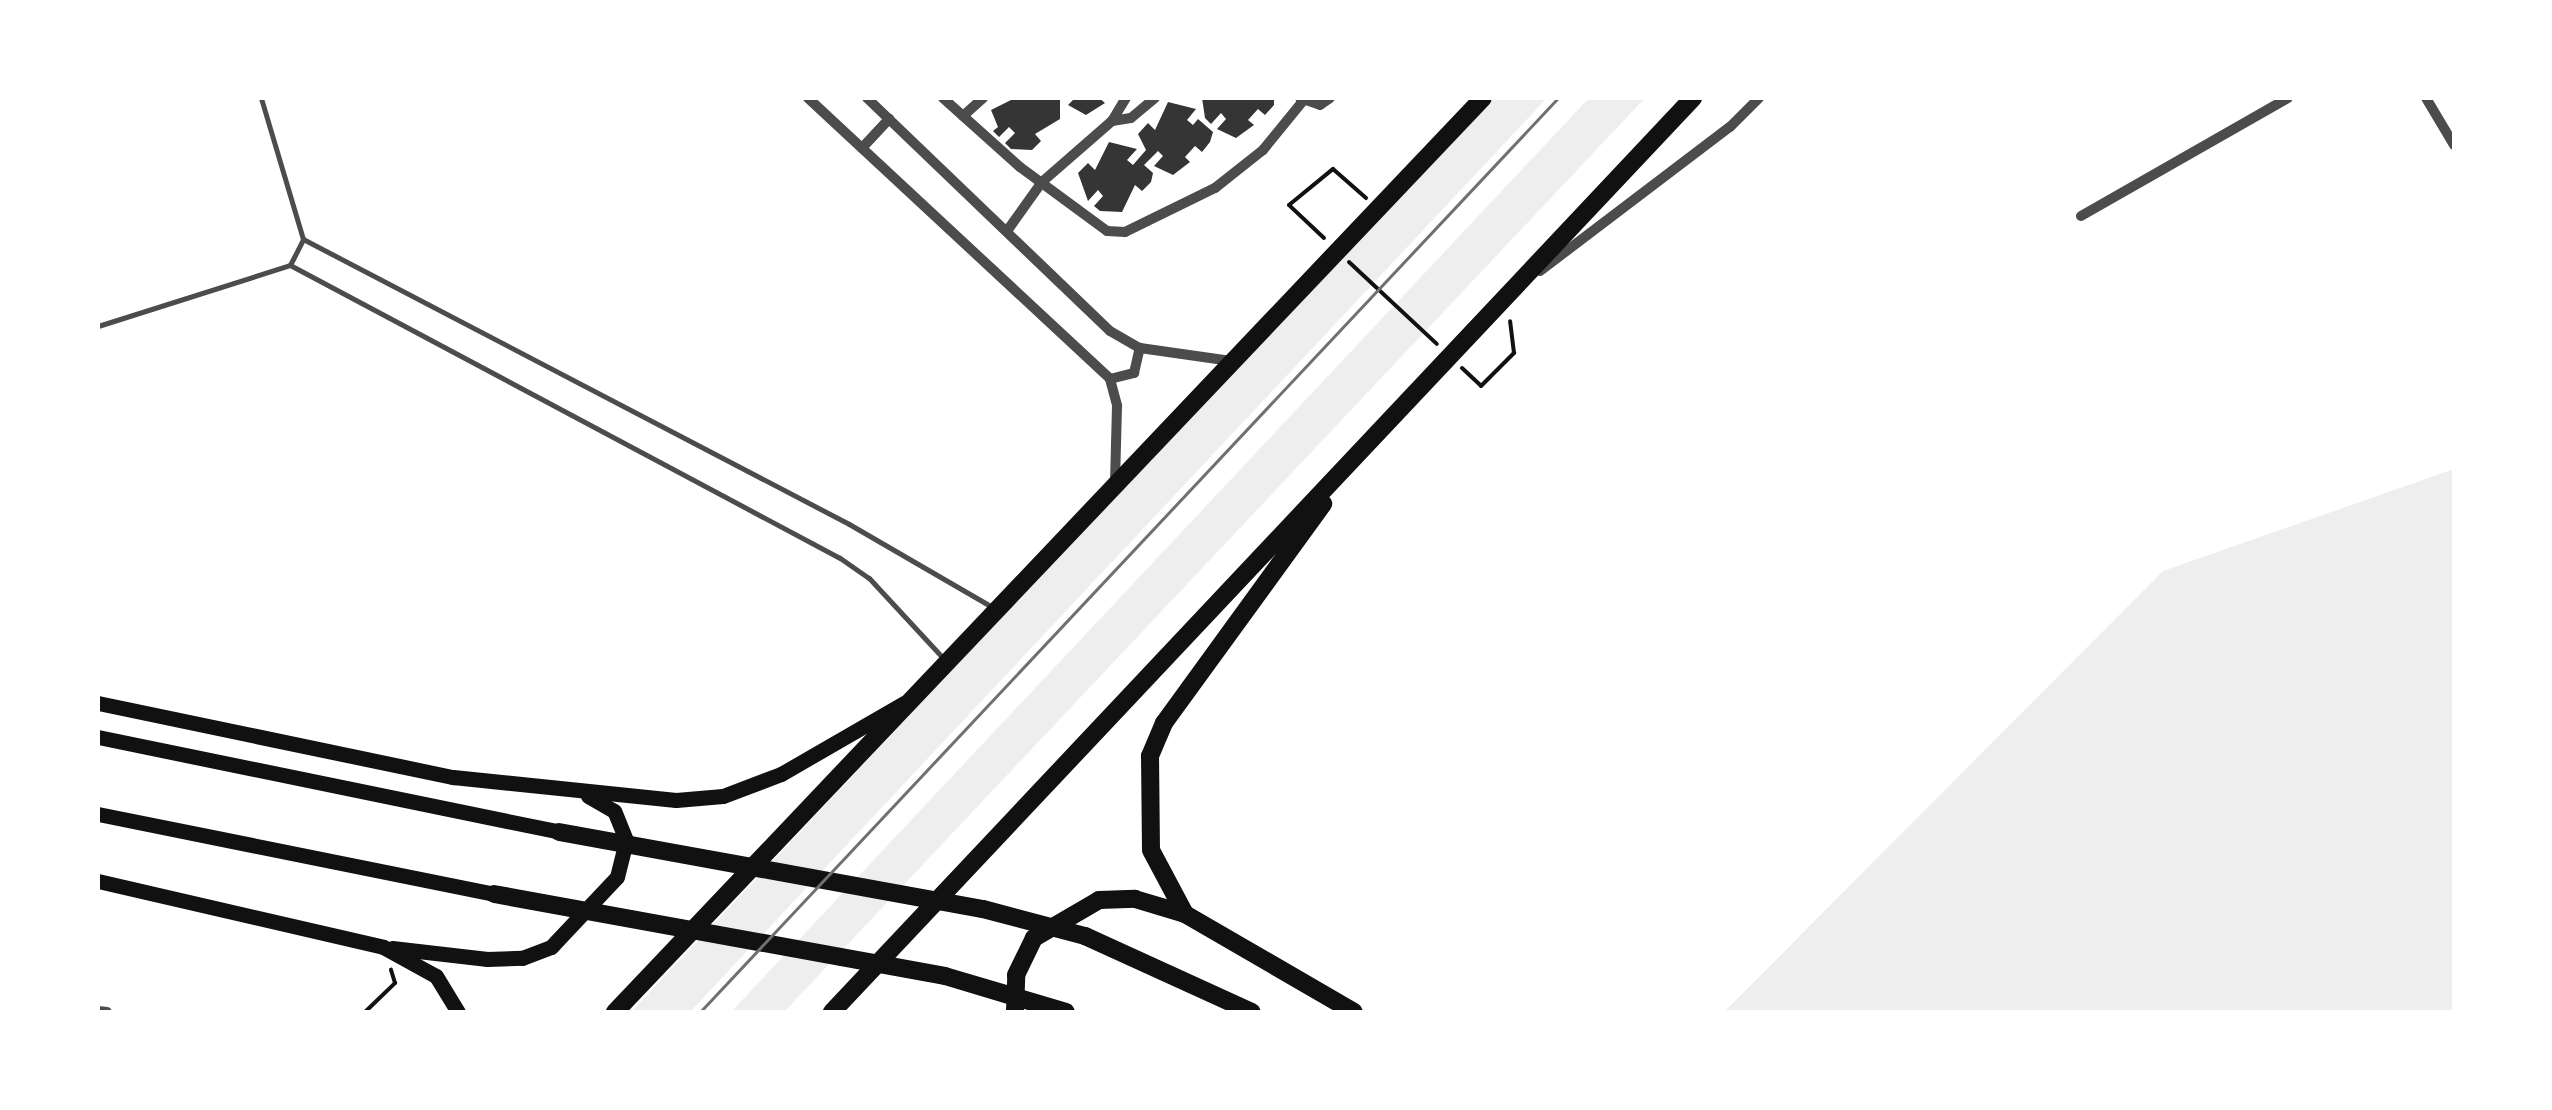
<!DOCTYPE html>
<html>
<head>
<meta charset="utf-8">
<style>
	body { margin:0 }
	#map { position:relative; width:2552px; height:1110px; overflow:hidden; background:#fff; font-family:"Nunito Sans",sans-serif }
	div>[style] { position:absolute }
	.green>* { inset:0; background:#eee }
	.building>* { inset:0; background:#353535 }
	.path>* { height:4px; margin:-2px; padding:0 2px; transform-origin:2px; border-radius:2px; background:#111 }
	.service>* { height:5px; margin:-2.5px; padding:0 2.5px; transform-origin:2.5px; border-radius:2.5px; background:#4c4c4c }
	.minor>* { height:10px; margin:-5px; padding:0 5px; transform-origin:5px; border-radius:5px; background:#4c4c4c }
	.primary>* { height:15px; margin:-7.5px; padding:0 7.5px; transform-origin:7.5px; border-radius:7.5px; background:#111 }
	.trunk>* { height:18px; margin:-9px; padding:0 9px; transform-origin:9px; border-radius:9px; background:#111 }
	.tram>* { height:2.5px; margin:-1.25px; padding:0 1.25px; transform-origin:1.25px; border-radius:1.25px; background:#707070 }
	span { translate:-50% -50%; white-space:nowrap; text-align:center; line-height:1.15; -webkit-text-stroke:10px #fff; paint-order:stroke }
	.frame { position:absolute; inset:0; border:100px solid #fff; pointer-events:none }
</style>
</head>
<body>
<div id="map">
	<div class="green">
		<div style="clip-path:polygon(1489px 98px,1547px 98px,690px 1012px,631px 1012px)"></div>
		<div style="clip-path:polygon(1589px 98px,1645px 98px,784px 1012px,731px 1012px)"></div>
		<div style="clip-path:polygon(2454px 469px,2454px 1012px,1724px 1012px,2163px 571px)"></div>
	</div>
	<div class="building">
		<div style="clip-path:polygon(1015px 98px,1060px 98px,1060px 119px,1035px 134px,1041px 141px,1032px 150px,1011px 149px,1005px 143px,1015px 133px,1009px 127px,999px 137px,993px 131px,998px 127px,991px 110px)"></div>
		<div style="clip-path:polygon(1075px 98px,1099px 98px,1105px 103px,1086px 115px,1068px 105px)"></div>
		<div style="clip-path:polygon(1202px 98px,1274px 98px,1274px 105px,1265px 115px,1258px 109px,1248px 120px,1254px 125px,1236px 138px,1217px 129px,1226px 119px,1221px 113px,1211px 124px,1205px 118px)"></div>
		<div style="clip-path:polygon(1168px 102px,1196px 109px,1187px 120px,1193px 125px,1198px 119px,1213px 132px,1210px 142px,1202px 152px,1195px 146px,1185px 157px,1190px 162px,1173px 175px,1154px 166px,1163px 156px,1158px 151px,1144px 165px,1153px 173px,1151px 182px,1142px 191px,1135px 185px,1122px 212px,1100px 211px,1094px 206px,1103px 196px,1098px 190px,1088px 201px,1078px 173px,1088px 163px,1095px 170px,1109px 142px,1137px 149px,1127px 160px,1133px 165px,1146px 150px,1138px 134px,1148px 123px,1155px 130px)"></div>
	</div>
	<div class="path">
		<div style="left:1324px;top:238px;width:48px;rotate:-136.7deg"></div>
		<div style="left:1289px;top:205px;width:57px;rotate:-39.3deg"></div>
		<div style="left:1333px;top:169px;width:44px;rotate:41.3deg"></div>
		<div style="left:1349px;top:262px;width:120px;rotate:43deg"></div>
		<div style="left:1462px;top:368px;width:26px;rotate:43deg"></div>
		<div style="left:1481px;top:386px;width:47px;rotate:-45deg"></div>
		<div style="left:1514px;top:353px;width:32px;rotate:-97deg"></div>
		<div style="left:365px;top:1012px;width:42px;rotate:-44deg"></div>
		<div style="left:395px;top:983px;width:14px;rotate:-107deg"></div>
	</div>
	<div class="service">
		<div style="left:303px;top:239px;width:616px;rotate:27.56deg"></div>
		<div style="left:849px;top:524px;width:165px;rotate:30.1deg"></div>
		<div style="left:290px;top:265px;width:623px;rotate:28.05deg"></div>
		<div style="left:840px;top:558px;width:35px;rotate:35deg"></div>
		<div style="left:869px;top:578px;width:109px;rotate:47.2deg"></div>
		<div style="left:98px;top:326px;width:201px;rotate:-17.6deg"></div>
		<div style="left:290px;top:265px;width:29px;rotate:-63deg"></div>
		<div style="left:303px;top:239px;width:147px;rotate:-106.6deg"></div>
	</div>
	<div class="minor">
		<div style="left:808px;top:98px;width:413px;rotate:42.9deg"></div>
		<div style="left:1110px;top:379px;width:28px;rotate:75deg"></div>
		<div style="left:1117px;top:406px;width:77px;rotate:91.5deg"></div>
		<div style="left:867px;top:98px;width:337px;rotate:43.8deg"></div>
		<div style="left:1110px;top:331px;width:34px;rotate:30deg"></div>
		<div style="left:1140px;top:348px;width:92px;rotate:8.1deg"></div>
		<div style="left:943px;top:98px;width:103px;rotate:41.9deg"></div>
		<div style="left:1020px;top:167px;width:108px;rotate:36.3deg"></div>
		<div style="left:1107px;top:231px;width:18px;rotate:3deg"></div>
		<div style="left:1125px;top:232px;width:100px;rotate:-26.1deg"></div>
		<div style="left:1215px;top:188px;width:61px;rotate:-38.4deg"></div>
		<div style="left:1263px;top:150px;width:63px;rotate:-50.8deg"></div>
		<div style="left:1300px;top:98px;width:21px;rotate:19deg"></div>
		<div style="left:1320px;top:105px;width:12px;rotate:-35deg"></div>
		<div style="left:2426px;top:98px;width:55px;rotate:59.2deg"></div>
		<div style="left:963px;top:116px;width:27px;rotate:-42deg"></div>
		<div style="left:1112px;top:121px;width:19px;rotate:-9deg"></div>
		<div style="left:1131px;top:118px;width:31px;rotate:-40deg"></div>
		<div style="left:862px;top:148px;width:40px;rotate:-47deg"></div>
		<div style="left:2081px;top:216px;width:238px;rotate:-29.7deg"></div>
		<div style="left:1007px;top:231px;width:60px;rotate:-54.5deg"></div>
		<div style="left:1042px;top:182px;width:93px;rotate:-41.1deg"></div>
		<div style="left:1112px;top:121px;width:27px;rotate:-59deg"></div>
		<div style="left:1540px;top:271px;width:238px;rotate:-37.2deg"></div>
		<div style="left:1730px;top:127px;width:41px;rotate:-45deg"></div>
		<div style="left:1110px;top:379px;width:25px;rotate:-14deg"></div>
		<div style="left:1134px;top:373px;width:26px;rotate:-77deg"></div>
		<div style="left:98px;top:1011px;width:9px;rotate:6deg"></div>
	</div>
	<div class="primary">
		<div style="left:98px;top:703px;width:363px;rotate:11.8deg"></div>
		<div style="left:453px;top:777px;width:224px;rotate:5.9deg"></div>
		<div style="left:676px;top:800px;width:47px;rotate:-4.9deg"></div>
		<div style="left:723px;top:796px;width:62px;rotate:-20.8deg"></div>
		<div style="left:781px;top:774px;width:142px;rotate:-30deg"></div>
		<div style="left:98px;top:737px;width:471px;rotate:11.6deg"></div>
		<div style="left:98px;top:814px;width:404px;rotate:11.4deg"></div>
		<div style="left:98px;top:881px;width:293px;rotate:13deg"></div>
		<div style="left:383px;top:947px;width:60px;rotate:28.7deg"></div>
		<div style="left:436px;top:976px;width:42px;rotate:58.6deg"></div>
		<div style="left:392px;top:948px;width:96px;rotate:6.6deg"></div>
		<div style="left:487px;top:959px;width:35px;rotate:-2deg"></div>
		<div style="left:522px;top:958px;width:31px;rotate:-21deg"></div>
		<div style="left:551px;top:947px;width:96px;rotate:-46.7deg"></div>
		<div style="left:617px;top:877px;width:38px;rotate:-76deg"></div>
		<div style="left:626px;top:840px;width:31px;rotate:-112deg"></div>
		<div style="left:614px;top:811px;width:30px;rotate:-150deg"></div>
	</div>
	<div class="trunk">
		<div style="left:559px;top:832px;width:431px;rotate:10.3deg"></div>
		<div style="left:983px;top:909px;width:106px;rotate:14.8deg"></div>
		<div style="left:1085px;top:936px;width:183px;rotate:24.5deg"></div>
		<div style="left:494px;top:894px;width:458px;rotate:10.3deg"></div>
		<div style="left:945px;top:976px;width:126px;rotate:16.6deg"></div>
		<div style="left:1185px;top:914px;width:72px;rotate:-118deg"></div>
		<div style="left:1151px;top:850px;width:94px;rotate:-90.6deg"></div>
		<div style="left:1150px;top:756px;width:36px;rotate:-67deg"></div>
		<div style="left:1164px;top:723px;width:271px;rotate:-54deg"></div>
		<div style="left:615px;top:1012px;width:1260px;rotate:-46.48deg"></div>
		<div style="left:832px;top:1012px;width:1256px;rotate:-46.71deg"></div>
		<div style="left:1015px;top:1012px;width:37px;rotate:-88deg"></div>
		<div style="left:1016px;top:975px;width:41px;rotate:-64.1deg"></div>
		<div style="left:1034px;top:938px;width:75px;rotate:-30.3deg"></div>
		<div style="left:1099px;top:900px;width:36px;rotate:-2deg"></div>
		<div style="left:1135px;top:899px;width:52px;rotate:16.7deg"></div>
		<div style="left:1185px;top:914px;width:195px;rotate:30.1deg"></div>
	</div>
	<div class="tram">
		<div style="left:700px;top:1012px;width:1254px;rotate:-46.81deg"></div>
	</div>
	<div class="frame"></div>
</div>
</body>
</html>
